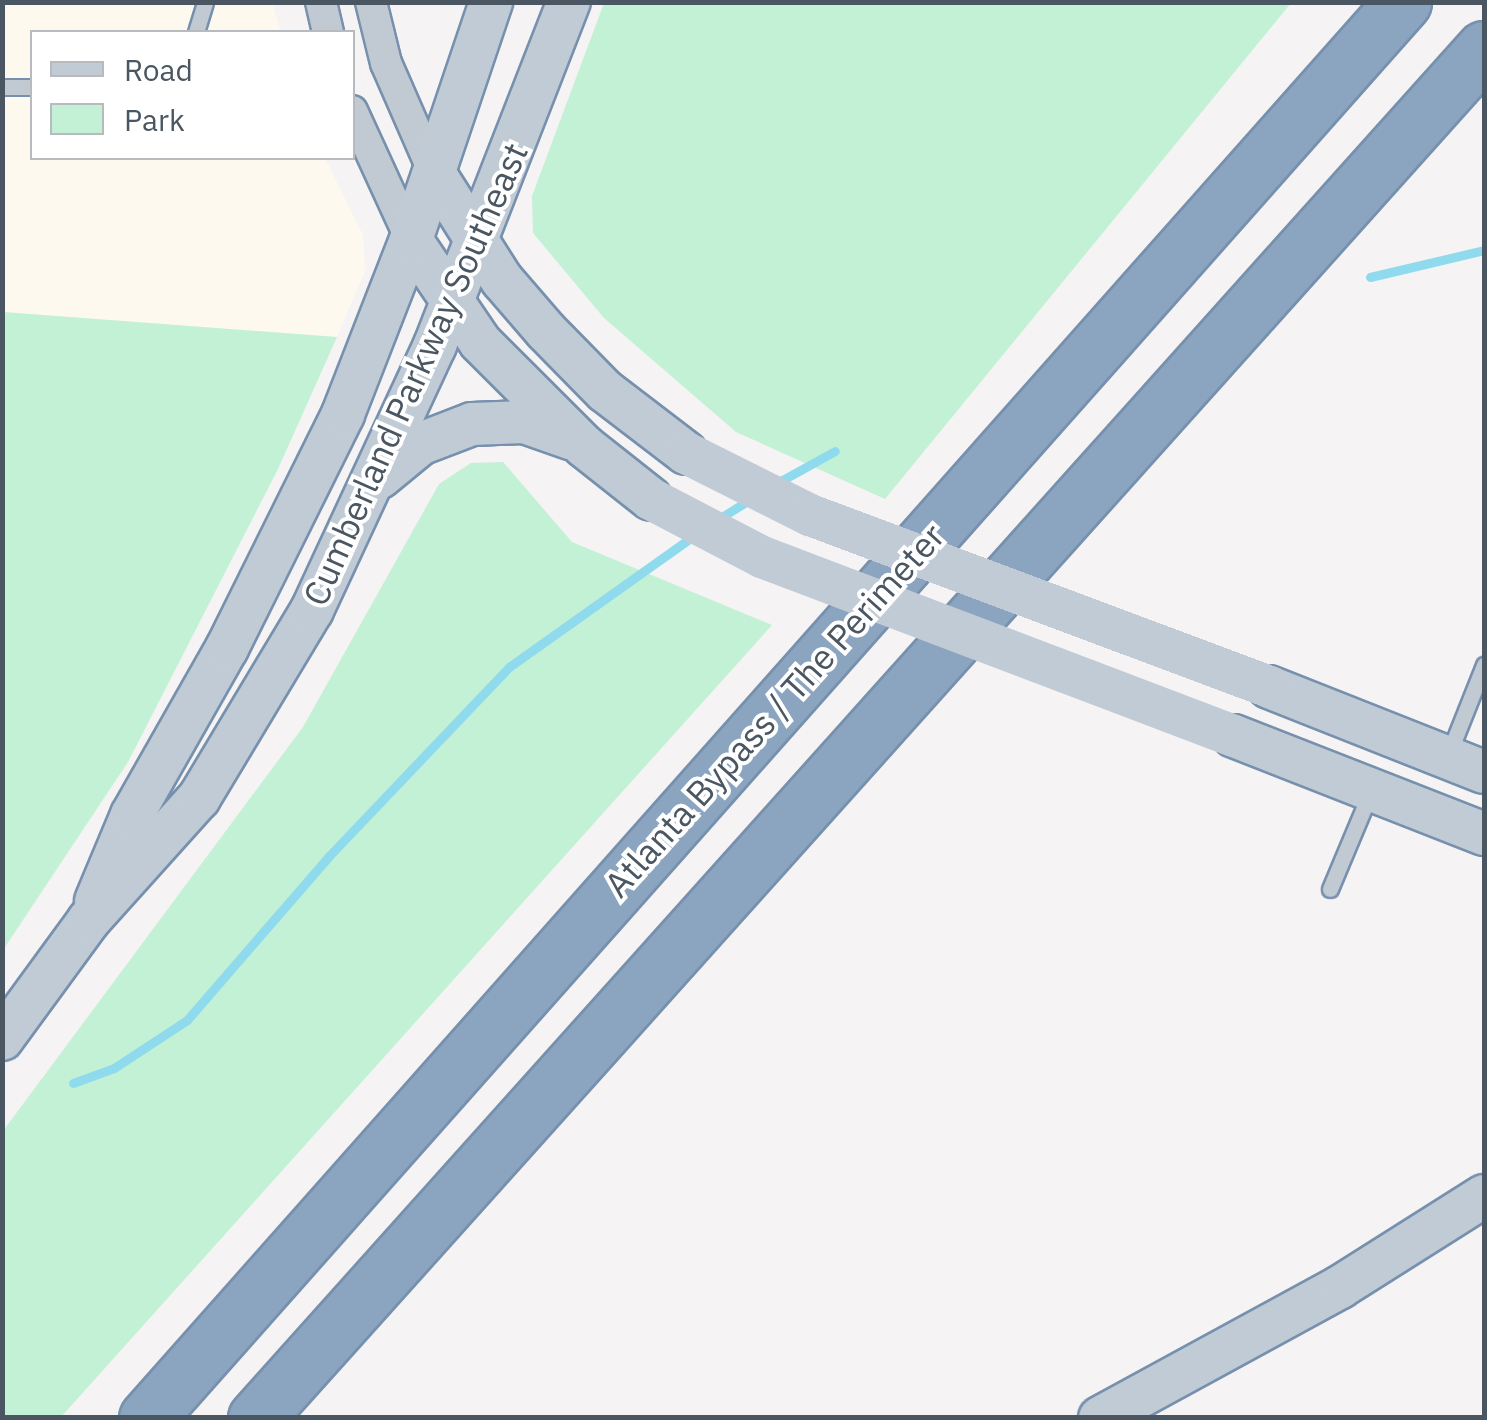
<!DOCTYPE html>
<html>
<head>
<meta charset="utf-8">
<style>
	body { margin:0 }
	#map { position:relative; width:1487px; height:1420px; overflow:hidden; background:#f5f3f3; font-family:"IBM Plex Sans",sans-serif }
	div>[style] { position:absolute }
	.commercial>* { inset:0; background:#fdf9ef }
	.green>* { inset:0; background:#c3f1d5 }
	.stream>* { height:9px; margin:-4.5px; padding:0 4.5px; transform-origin:4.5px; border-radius:4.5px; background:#90daee }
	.roads { filter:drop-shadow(2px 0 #7690ad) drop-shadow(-2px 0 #7690ad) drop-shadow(0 2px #7690ad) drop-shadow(0 -2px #7690ad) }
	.lane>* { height:15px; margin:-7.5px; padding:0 7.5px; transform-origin:7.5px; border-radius:7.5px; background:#c1cad2 }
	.street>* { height:30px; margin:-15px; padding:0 15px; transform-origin:15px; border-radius:15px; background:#c1cad2 }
	.secondary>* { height:42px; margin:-21px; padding:0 21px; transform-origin:21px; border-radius:21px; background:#c1cbd6 }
	.highway>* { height:55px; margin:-27.5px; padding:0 27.5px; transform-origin:27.5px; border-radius:27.5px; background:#8ba5c1 }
	.secondary-bridge>* { height:42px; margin:-21px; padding:0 21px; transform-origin:21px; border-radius:21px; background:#c1cbd6 }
	span { translate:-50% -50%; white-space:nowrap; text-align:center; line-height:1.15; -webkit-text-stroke:8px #fff; paint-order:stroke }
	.street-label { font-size:35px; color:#4a5661 }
	.frame { position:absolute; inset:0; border:5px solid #4a5661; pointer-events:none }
	.legend { position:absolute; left:30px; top:30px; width:325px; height:130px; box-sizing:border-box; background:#fff; border:2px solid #b7bbc0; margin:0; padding:12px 18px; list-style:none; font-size:30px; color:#4a5661 }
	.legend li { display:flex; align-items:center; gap:20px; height:50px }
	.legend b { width:50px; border:2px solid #b7bbc0 }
</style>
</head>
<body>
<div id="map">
	<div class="commercial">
		<div style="clip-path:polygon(2px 3px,272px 3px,281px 32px,32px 32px,32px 158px,325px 158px,363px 235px,365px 271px,337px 337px,3px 312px)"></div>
	</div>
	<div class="green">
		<div style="clip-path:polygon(604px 3px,604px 2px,1291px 3px,885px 499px,736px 432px,604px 318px,533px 233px,532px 196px)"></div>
		<div style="clip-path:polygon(3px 312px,337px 337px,278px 469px,128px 762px,3px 950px)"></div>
		<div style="clip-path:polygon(503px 462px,572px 542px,772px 625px,61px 1417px,3px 1417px,3px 1131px,303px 727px,439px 484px,471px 463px)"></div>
	</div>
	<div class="stream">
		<div style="left:1370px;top:277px;width:117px;rotate:-13.3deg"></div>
		<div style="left:777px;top:483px;width:66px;rotate:-28.9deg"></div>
		<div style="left:717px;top:520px;width:39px;rotate:-32deg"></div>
		<div style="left:73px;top:1083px;width:44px;rotate:-20.1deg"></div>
		<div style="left:114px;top:1068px;width:87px;rotate:-33.3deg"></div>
		<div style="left:187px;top:1020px;width:217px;rotate:-49.1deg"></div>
		<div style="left:329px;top:856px;width:261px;rotate:-46.4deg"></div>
		<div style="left:509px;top:667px;width:224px;rotate:-35.4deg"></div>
	</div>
	<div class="roads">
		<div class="lane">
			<div style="left:196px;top:32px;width:31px;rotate:-73deg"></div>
			<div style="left:2px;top:87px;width:30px"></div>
			<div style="left:1449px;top:753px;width:95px;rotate:-68.3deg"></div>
			<div style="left:1330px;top:889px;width:106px;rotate:-67.3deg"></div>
		</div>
		<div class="street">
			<div style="left:321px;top:2px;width:31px;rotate:77deg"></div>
			<div style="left:371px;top:2px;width:63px;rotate:76.2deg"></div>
			<div style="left:386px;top:63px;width:120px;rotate:66.4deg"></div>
			<div style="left:352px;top:111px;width:142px;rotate:65.4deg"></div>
		</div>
		<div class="secondary">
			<div style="left:434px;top:173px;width:127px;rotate:57.6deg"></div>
			<div style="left:502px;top:280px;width:67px;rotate:49.2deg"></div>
			<div style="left:546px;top:331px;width:84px;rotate:45.5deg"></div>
			<div style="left:605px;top:391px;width:102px;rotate:37.4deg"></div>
			<div style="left:411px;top:240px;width:123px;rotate:55.9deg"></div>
			<div style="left:480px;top:342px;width:147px;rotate:45deg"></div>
			<div style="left:584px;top:446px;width:85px;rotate:38.3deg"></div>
			<div style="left:380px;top:477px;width:52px;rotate:-39.5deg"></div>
			<div style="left:420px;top:444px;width:56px;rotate:-21deg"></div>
			<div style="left:472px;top:424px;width:52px;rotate:-2.2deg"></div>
			<div style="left:524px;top:422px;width:49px;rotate:19.2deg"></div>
			<div style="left:1269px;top:687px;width:231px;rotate:21.6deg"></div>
			<div style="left:1234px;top:736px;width:269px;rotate:21.4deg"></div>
			<div style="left:96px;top:901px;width:93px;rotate:-67.3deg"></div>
			<div style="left:132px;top:815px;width:192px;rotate:-60.4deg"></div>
			<div style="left:227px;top:648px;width:261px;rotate:-63.6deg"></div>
			<div style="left:343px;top:414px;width:187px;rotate:-68.7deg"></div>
			<div style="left:411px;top:240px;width:251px;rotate:-71.4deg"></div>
			<div style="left:2px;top:1039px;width:147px;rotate:-53.8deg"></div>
			<div style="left:89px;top:920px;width:164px;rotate:-48deg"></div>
			<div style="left:199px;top:798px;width:219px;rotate:-59deg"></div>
			<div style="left:312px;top:610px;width:292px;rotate:-65.1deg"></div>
			<div style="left:435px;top:345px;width:368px;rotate:-68.7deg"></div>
			<div style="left:1100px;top:1418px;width:273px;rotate:-28.6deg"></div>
			<div style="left:1340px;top:1287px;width:170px;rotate:-32.3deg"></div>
		</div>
		<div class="highway">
			<div style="left:147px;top:1418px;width:1893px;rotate:-48.43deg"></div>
			<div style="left:256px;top:1418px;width:1839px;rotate:-48.11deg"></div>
		</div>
	</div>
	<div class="secondary-bridge">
		<div style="left:686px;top:453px;width:139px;rotate:26.6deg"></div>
		<div style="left:810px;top:515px;width:490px;rotate:20.5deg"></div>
		<div style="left:651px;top:499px;width:125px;rotate:27.6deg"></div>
		<div style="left:762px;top:557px;width:505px;rotate:20.77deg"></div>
	</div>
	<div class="street-label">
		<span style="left:415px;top:374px;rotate:-66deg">Cumberland Parkway Southeast</span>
		<span style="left:774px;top:710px;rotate:-48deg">Atlanta Bypass / The Perimeter</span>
	</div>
	<div class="frame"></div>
	<ul class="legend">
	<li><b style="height:12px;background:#c1cbd6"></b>Road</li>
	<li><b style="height:28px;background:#c3f1d5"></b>Park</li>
	</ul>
</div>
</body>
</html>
